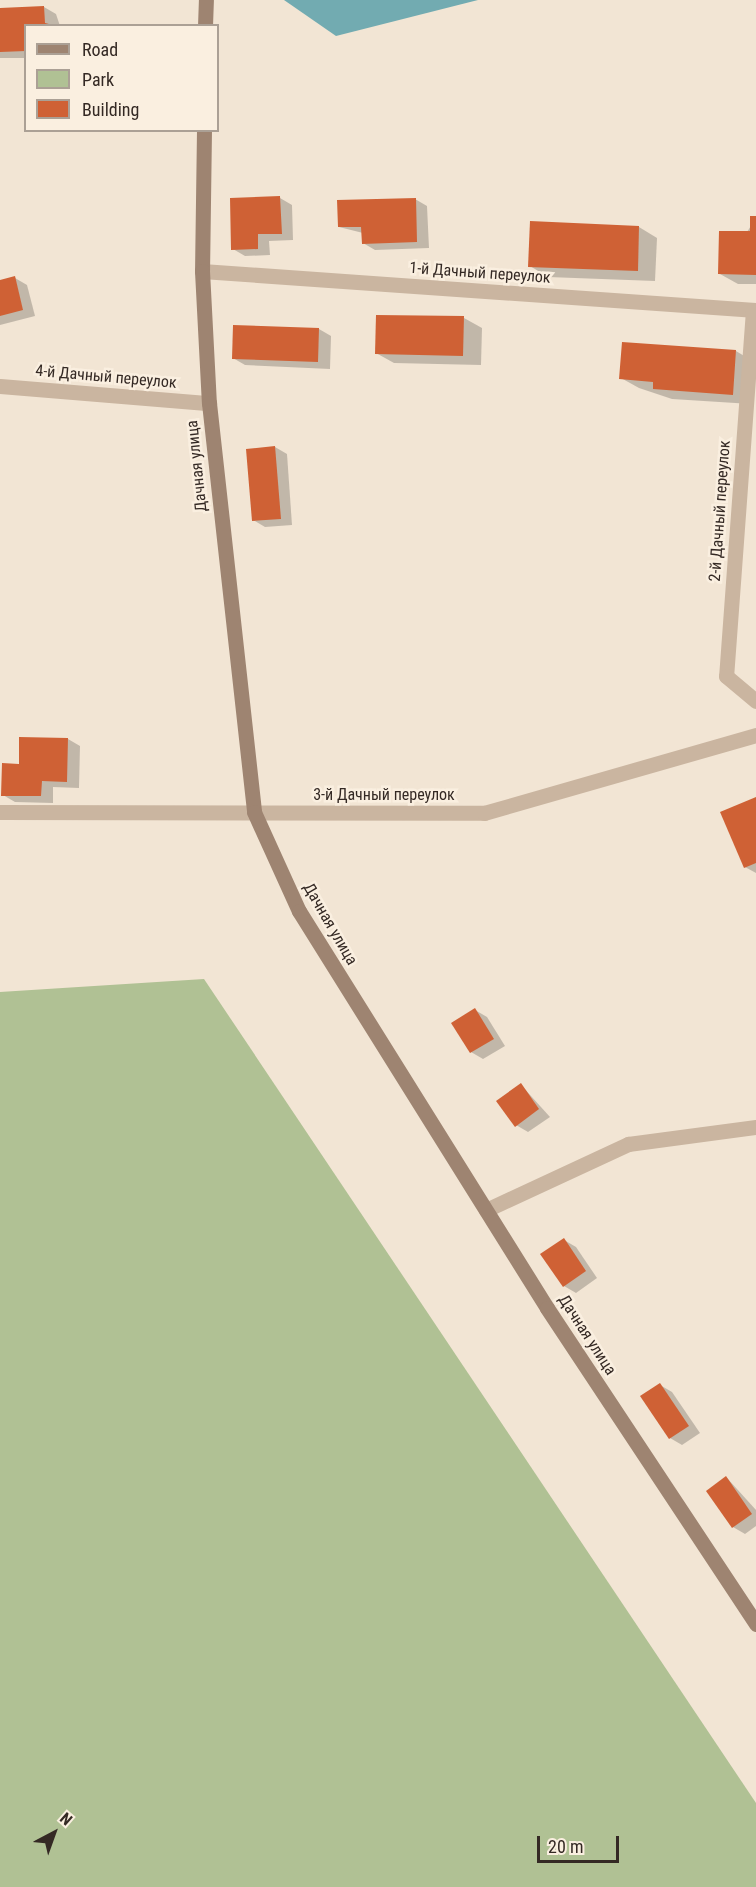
<!DOCTYPE html>
<html>
<head>
<meta charset="utf-8">
<style>
	body { margin:0 }
	#map { position:relative; width:756px; height:1887px; overflow:hidden; background:#f2e5d4; font-family:"Roboto Condensed",sans-serif }
	div>[style] { position:absolute }
	.green>* { inset:0; background:#b0c194 }
	.water>* { inset:0; background:#72abb1 }
	.shadow>* { inset:0; background:#0003 }
	.building>* { inset:0; background:#cf6135 }
	.street>* { height:15px; margin:-7.5px; padding:0 7.5px; transform-origin:7.5px; border-radius:7.5px; background:#cab5a0 }
	.secondary>* { height:15px; margin:-7.5px; padding:0 7.5px; transform-origin:7.5px; border-radius:7.5px; background:#9e8471 }
	span { translate:-50% -50%; white-space:nowrap; text-align:center; line-height:1.15; -webkit-text-stroke:5px #faefe0; paint-order:stroke }
	.street-label { font-size:16px; color:#342924 }
	.legend { position:absolute; left:24px; top:24px; width:195px; height:108px; box-sizing:border-box; background:#faefe0; border:2px solid #aba095; margin:0; padding:8px 10px; list-style:none; font-size:18px; color:#342924 }
	.legend li { display:flex; align-items:center; gap:12px; height:30px }
	.legend b { width:30px; border:2px solid #aba095 }
	.north { position:absolute; left:24px; top:1803px; width:60px; height:60px; -webkit-text-stroke:4px #faefe0; paint-order:stroke; rotate:41deg; font-size:16px; font-weight:700; line-height:24px; text-align:center; color:#342924 }
	.north::after { content:''; display:block; margin:auto; width:21px; height:27px; background:#342924; clip-path:polygon(50% 0,100% 100%,50% 72%,0 100%) }
	.scale { position:absolute; left:537px; top:1836px; width:82px; height:27px; box-sizing:border-box; border:3px solid #342924; border-top:0; padding-left:8px; font-size:18px; line-height:21px; white-space:nowrap; color:#342924; -webkit-text-stroke:4px #faefe0; paint-order:stroke }
</style>
</head>
<body>
<div id="map">
	<div class="green">
		<div style="clip-path:polygon(204px 979px,756px 1803px,756px 1887px,0 1887px,0 992px)"></div>
	</div>
	<div class="water">
		<div style="clip-path:polygon(284px 0,478px 0,336px 36px)"></div>
	</div>
	<div class="shadow">
		<div style="clip-path:polygon(44px 7px,56px 14px,60px 26px,26px 26px,26px 58px,0 58px,0 9px)"></div>
		<div style="clip-path:polygon(280px 198px,292px 205px,293px 240px,269px 241px,270px 255px,245px 256px,233px 249px)"></div>
		<div style="clip-path:polygon(415px 199px,427px 206px,429px 248px,375px 250px,363px 243px,363px 233px,339px 227px)"></div>
		<div style="clip-path:polygon(756px 218px,756px 284px,738px 284px,720px 274px)"></div>
		<div style="clip-path:polygon(639px 227px,657px 238px,655px 281px,548px 277px,530px 266px)"></div>
		<div style="clip-path:polygon(15px 278px,27px 285px,35px 316px,0 325px,0 282px)"></div>
		<div style="clip-path:polygon(464px 318px,482px 328px,481px 365px,394px 363px,376px 353px)"></div>
		<div style="clip-path:polygon(319px 329px,331px 336px,330px 369px,245px 365px,233px 358px)"></div>
		<div style="clip-path:polygon(623px 343px,736px 351px,754px 362px,751px 404px,672px 399px,639px 388px,621px 378px)"></div>
		<div style="clip-path:polygon(275px 447px,287px 454px,292px 525px,265px 527px,253px 520px)"></div>
		<div style="clip-path:polygon(68px 739px,80px 746px,79px 788px,53px 787px,53px 803px,15px 802px,3px 795px,21px 765px)"></div>
		<div style="clip-path:polygon(756px 799px,756px 873px,745px 867px)"></div>
		<div style="clip-path:polygon(475px 1010px,487px 1017px,505px 1046px,483px 1059px,471px 1052px)"></div>
		<div style="clip-path:polygon(521px 1085px,550px 1117px,528px 1132px,516px 1125px)"></div>
		<div style="clip-path:polygon(564px 1240px,576px 1247px,597px 1278px,576px 1293px,564px 1286px)"></div>
		<div style="clip-path:polygon(660px 1385px,672px 1392px,700px 1433px,682px 1445px,670px 1438px)"></div>
		<div style="clip-path:polygon(727px 1478px,756px 1510px,756px 1526px,745px 1534px,733px 1527px)"></div>
	</div>
	<div class="building">
		<div style="clip-path:polygon(44px 6px,45px 23px,57px 26px,26px 26px,26px 51px,0 52px,0 8px)"></div>
		<div style="clip-path:polygon(280px 196px,282px 234px,258px 234px,258px 249px,231px 250px,230px 198px)"></div>
		<div style="clip-path:polygon(416px 198px,417px 242px,362px 244px,361px 227px,338px 227px,337px 200px)"></div>
		<div style="clip-path:polygon(750px 216px,756px 216px,756px 275px,718px 274px,719px 231px,750px 231px)"></div>
		<div style="clip-path:polygon(530px 221px,639px 226px,638px 271px,528px 267px)"></div>
		<div style="clip-path:polygon(15px 276px,23px 310px,0 316px,0 280px)"></div>
		<div style="clip-path:polygon(376px 315px,464px 316px,463px 356px,375px 354px)"></div>
		<div style="clip-path:polygon(233px 325px,319px 328px,318px 362px,232px 359px)"></div>
		<div style="clip-path:polygon(622px 342px,736px 350px,733px 395px,653px 389px,653px 382px,619px 379px)"></div>
		<div style="clip-path:polygon(275px 446px,281px 519px,252px 521px,246px 449px)"></div>
		<div style="clip-path:polygon(19px 737px,68px 738px,67px 782px,42px 781px,41px 796px,1px 796px,2px 763px,19px 764px)"></div>
		<div style="clip-path:polygon(756px 797px,756px 863px,744px 868px,720px 812px)"></div>
		<div style="clip-path:polygon(475px 1008px,494px 1039px,470px 1053px,451px 1023px)"></div>
		<div style="clip-path:polygon(521px 1083px,539px 1109px,515px 1127px,496px 1101px)"></div>
		<div style="clip-path:polygon(564px 1238px,586px 1271px,563px 1287px,540px 1254px)"></div>
		<div style="clip-path:polygon(660px 1383px,689px 1426px,669px 1439px,640px 1396px)"></div>
		<div style="clip-path:polygon(726px 1476px,752px 1514px,732px 1528px,706px 1491px)"></div>
	</div>
	<div class="street">
		<div style="left:202px;top:271px;width:555px;rotate:4.03deg"></div>
		<div style="left:753px;top:310px;width:367px;rotate:94.2deg"></div>
		<div style="left:726px;top:676px;width:39px;rotate:40deg"></div>
		<div style="left:0;top:386px;width:210px;rotate:4.7deg"></div>
		<div style="left:0;top:812px;width:484px;rotate:0.1deg"></div>
		<div style="left:484px;top:813px;width:283px;rotate:-16deg"></div>
		<div style="left:486px;top:1210px;width:157px;rotate:-24.9deg"></div>
		<div style="left:628px;top:1144px;width:129px;rotate:-7.6deg"></div>
	</div>
	<div class="secondary">
		<div style="left:205px;top:26px;width:26px;rotate:-88deg"></div>
		<div style="left:204px;top:130px;width:141px;rotate:90.8deg"></div>
		<div style="left:202px;top:271px;width:132px;rotate:87deg"></div>
		<div style="left:209px;top:403px;width:411px;rotate:83.7deg"></div>
		<div style="left:254px;top:812px;width:109px;rotate:65.6deg"></div>
		<div style="left:299px;top:911px;width:468px;rotate:58deg"></div>
		<div style="left:547px;top:1308px;width:379px;rotate:56.5deg"></div>
	</div>
	<div class="street-label">
		<span style="left:480px;top:273px;rotate:4deg">1-й Дачный переулок</span>
		<span style="left:106px;top:377px;rotate:5deg">4-й Дачный переулок</span>
		<span style="left:197px;top:466px;rotate:-96deg">Дачная улица</span>
		<span style="left:720px;top:511px;rotate:-86deg">2-й Дачный переулок</span>
		<span style="left:384px;top:795px">3-й Дачный переулок</span>
		<span style="left:330px;top:924px;rotate:60deg">Дачная улица</span>
		<span style="left:587px;top:1335px;rotate:57deg">Дачная улица</span>
	</div>
	<ul class="legend">
	<li><b style="height:8px;background:#9e8471"></b>Road</li>
	<li><b style="height:16px;background:#b0c194"></b>Park</li>
	<li><b style="height:16px;background:#cf6135"></b>Building</li>
	</ul>
	<div class="north">N</div>
	<div class="scale">20 m</div>
</div>
</body>
</html>
